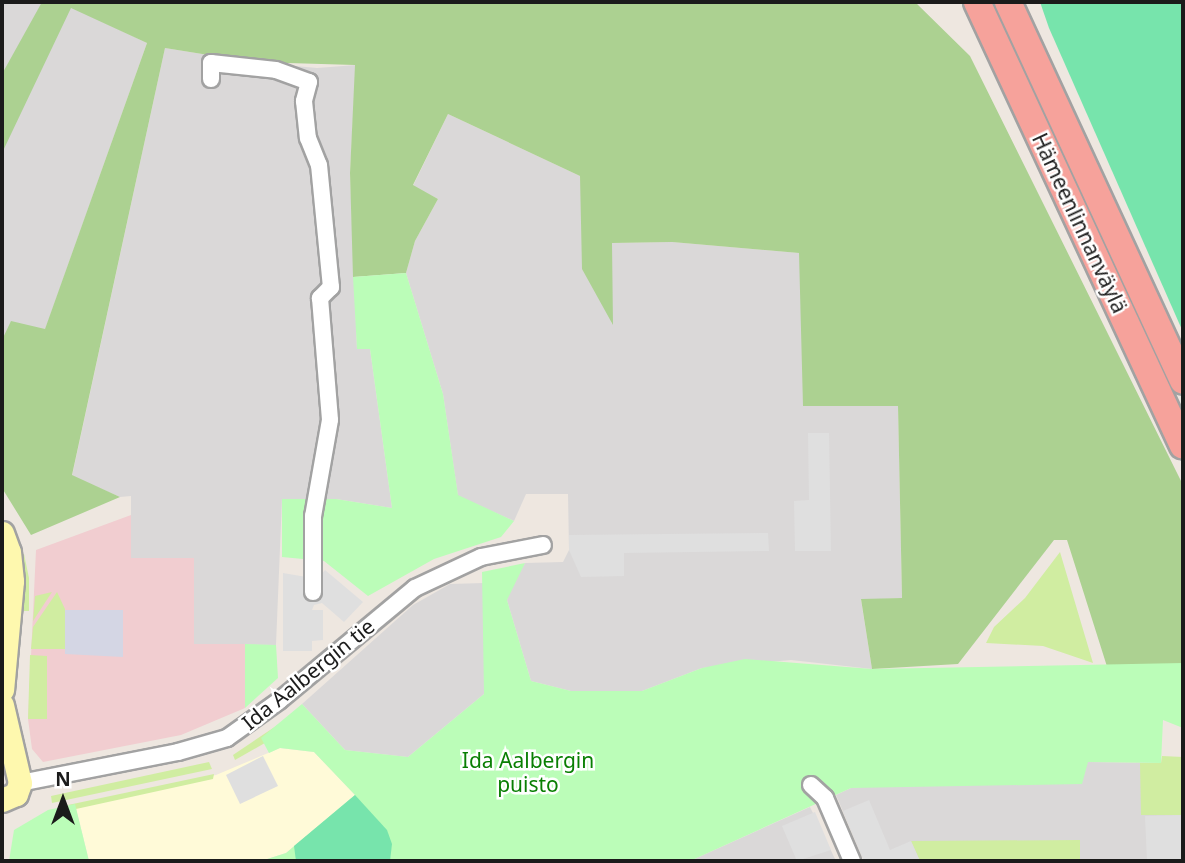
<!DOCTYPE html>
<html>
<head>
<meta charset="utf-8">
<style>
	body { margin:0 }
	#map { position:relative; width:1185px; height:863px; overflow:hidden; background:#eee7e0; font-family:"Noto Sans",sans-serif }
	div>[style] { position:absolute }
	.residential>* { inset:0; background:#dad8d8 }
	.commercial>* { inset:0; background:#f1cdd0 }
	.education>* { inset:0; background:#fffad8 }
	.grass>* { inset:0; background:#d0eda1 }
	.forest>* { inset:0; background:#acd191 }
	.park>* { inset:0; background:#bbfdb8 }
	.pitch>* { inset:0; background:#77e4ac }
	.parking>* { inset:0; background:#dfdfdf }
	.plaza>* { inset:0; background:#d4d6e4 }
	.roads { filter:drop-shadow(2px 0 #a2a2a2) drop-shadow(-2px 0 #a2a2a2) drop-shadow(0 2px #a2a2a2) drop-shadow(0 -2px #a2a2a2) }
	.minor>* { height:16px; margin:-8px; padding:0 8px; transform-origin:8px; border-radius:8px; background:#fff }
	.secondary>* { height:23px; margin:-11.5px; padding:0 11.5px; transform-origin:11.5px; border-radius:11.5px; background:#fef8ae }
	.trunk>* { height:26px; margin:-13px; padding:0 13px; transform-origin:13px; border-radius:13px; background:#f6a29b }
	span { translate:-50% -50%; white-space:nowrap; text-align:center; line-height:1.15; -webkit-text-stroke:5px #fff; paint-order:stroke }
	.street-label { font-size:21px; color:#1b1b1b }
	.park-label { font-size:21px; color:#097f03 }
	.frame { position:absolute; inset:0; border:4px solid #1b1b1b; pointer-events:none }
	.north { position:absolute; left:28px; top:765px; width:70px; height:70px; -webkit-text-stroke:5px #fff; paint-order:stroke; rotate:0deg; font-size:19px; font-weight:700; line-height:28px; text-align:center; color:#1b1b1b }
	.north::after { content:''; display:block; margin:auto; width:24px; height:32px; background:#1b1b1b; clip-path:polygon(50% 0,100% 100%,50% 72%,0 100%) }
</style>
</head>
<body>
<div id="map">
	<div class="residential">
		<div style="clip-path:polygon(2px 2px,61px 2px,147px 43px,45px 330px,2px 340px)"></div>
		<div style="clip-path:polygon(165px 48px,252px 62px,317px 68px,356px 65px,350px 173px,357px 349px,370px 349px,392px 508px,336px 499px,282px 499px,276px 645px,194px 644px,194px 558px,131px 558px,131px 496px,120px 497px,72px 476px)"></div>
		<div style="clip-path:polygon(448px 114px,580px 176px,612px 324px,612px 243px,672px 242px,799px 253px,898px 405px,902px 598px,861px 600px,872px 669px,791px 660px,702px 668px,642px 691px,571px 691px,531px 681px,507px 600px,509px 591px,525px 563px,563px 562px,569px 550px,568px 494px,526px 494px,514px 521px,458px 496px,443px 394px,406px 273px,415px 241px,438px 199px,413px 186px)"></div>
		<div style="clip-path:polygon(484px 583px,484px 694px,408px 757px,345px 750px,302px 704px,413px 605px,450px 584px)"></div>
		<div style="clip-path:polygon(1183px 757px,1183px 861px,864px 861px,836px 795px,851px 788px,1088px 762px,1161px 763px)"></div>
		<div style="clip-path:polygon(810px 807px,836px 861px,690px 861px)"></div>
	</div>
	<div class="commercial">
		<div style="clip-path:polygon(131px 515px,131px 558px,194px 558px,194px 644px,245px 644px,245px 708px,181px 735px,43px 762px,32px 749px,28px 719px,36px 550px)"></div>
	</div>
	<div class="education">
		<div style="clip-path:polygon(280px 748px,314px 752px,355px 795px,286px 853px,261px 861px,89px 861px,75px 804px,216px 775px)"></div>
	</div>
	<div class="grass">
		<div style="clip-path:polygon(1060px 552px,1093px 663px,1043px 646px,986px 643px,994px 627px,1025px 598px)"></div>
		<div style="clip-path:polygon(24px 554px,29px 578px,29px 611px,24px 611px,21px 555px)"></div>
		<div style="clip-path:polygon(52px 592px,33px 621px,35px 596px)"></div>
		<div style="clip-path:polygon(57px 592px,65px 609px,65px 649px,31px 649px,33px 627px)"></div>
		<div style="clip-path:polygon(30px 655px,47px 656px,47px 719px,28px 719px)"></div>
		<div style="clip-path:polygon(288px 718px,292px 722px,270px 740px,235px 760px,233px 755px)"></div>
		<div style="clip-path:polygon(1162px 756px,1183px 757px,1183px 815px,1141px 815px,1140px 763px,1161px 763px)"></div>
		<div style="clip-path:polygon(209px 762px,212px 769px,52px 803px,51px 796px)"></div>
		<div style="clip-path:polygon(214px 774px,213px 779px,76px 809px,68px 805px)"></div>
		<div style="clip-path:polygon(1080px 840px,1080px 861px,920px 861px,911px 841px)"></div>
	</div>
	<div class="forest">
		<div style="clip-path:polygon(42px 2px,915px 2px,970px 56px,1183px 485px,1183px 717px,1110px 676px,1067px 540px,1054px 540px,958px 664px,872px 669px,861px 599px,902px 598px,898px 406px,803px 406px,799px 253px,672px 242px,612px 243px,613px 325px,582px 269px,580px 176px,448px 114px,413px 185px,438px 199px,415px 241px,406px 273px,353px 277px,350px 173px,355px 65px,252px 62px,165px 48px,72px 475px,120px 497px,31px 535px,2px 488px,2px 340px,11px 321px,45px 329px,147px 43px,71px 8px,2px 153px,2px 74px)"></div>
	</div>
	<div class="park">
		<div style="clip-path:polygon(406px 273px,443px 394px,458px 495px,514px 521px,501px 537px,434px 559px,368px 596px,324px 561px,282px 557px,282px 499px,336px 499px,392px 508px,370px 349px,357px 349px,353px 277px)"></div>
		<div style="clip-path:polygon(525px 563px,507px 600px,531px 681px,571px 691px,642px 691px,702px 668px,745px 659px,872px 669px,1183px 663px,1183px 728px,1163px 720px,1161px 763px,1088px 762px,1082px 784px,851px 788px,690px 861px,261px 861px,286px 853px,355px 795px,314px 752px,280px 748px,269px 753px,261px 738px,302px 704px,345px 750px,408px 757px,484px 694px,482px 572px)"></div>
		<div style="clip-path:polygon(245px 644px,276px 645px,278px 678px,245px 708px)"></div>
		<div style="clip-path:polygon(75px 804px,89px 861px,9px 861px,14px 830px,48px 810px)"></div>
	</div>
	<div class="pitch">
		<div style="clip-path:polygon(1040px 2px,1183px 2px,1183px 332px,1049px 28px)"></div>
		<div style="clip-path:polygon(355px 795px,387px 830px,392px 844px,390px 861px,296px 861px,294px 846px)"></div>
	</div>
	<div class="parking">
		<div style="clip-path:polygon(808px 433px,829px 433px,831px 551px,795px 551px,794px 501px,809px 500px)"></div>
		<div style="clip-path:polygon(768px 533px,769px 551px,624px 553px,624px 576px,581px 577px,569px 550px,569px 535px)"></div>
		<div style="clip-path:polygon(325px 570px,363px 602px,344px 622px,322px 603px,314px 605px,312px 610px,323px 610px,323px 640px,312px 641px,312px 651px,283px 651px,283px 573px,318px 579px)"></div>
		<div style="clip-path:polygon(263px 756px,278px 786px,240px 804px,226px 775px)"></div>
		<div style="clip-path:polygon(869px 800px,890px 850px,911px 841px,920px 861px,864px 861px,843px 811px)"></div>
		<div style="clip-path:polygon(815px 812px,831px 850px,797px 861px,782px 826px)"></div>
		<div style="clip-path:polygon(1183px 815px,1183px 861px,1147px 861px,1145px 816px)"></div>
	</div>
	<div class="plaza">
		<div style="clip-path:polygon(65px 610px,123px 610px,123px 657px,65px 654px)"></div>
	</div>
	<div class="roads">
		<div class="minor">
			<div style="left:211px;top:79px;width:16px;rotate:-90deg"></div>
			<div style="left:211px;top:63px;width:65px;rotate:6.1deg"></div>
			<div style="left:276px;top:70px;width:35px;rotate:20deg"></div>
			<div style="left:309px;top:82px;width:20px;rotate:105deg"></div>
			<div style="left:304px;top:101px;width:37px;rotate:84deg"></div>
			<div style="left:308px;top:138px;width:29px;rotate:68deg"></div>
			<div style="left:319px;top:165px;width:123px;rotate:84.4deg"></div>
			<div style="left:331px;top:287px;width:16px;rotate:135deg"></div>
			<div style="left:320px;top:298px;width:122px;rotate:85.3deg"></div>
			<div style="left:330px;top:420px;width:97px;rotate:100deg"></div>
			<div style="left:313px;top:516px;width:76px;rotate:90deg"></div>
			<div style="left:20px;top:783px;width:161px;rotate:-11.1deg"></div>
			<div style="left:178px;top:752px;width:51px;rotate:-15.9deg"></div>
			<div style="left:227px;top:738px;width:65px;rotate:-35.6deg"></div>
			<div style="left:280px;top:700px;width:175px;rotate:-39.7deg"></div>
			<div style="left:415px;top:588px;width:73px;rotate:-25.2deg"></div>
			<div style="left:481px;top:557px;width:63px;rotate:-11deg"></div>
			<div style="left:811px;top:785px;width:19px;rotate:43deg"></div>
			<div style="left:825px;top:798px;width:69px;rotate:66.8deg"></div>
		</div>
		<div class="secondary">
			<div style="left:2px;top:533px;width:20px;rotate:70deg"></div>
			<div style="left:9px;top:552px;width:29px;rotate:84deg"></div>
			<div style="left:12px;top:581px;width:109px;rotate:95.2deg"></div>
			<div style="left:2px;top:705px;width:80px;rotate:77deg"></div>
			<div style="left:20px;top:783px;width:12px;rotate:110deg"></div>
			<div style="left:16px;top:794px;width:15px;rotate:157deg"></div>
		</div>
		<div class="trunk">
			<div style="left:977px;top:2px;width:489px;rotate:65.1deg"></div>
			<div style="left:1008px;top:2px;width:417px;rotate:65.2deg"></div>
		</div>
	</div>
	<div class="street-label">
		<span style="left:1080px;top:223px;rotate:65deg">Hämeenlinnanväylä</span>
		<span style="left:308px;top:674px;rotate:-39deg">Ida Aalbergin tie</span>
	</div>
	<div class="park-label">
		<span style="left:528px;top:772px">Ida Aalbergin<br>puisto</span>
	</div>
	<div class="frame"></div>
	<div class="north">N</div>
</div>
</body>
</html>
